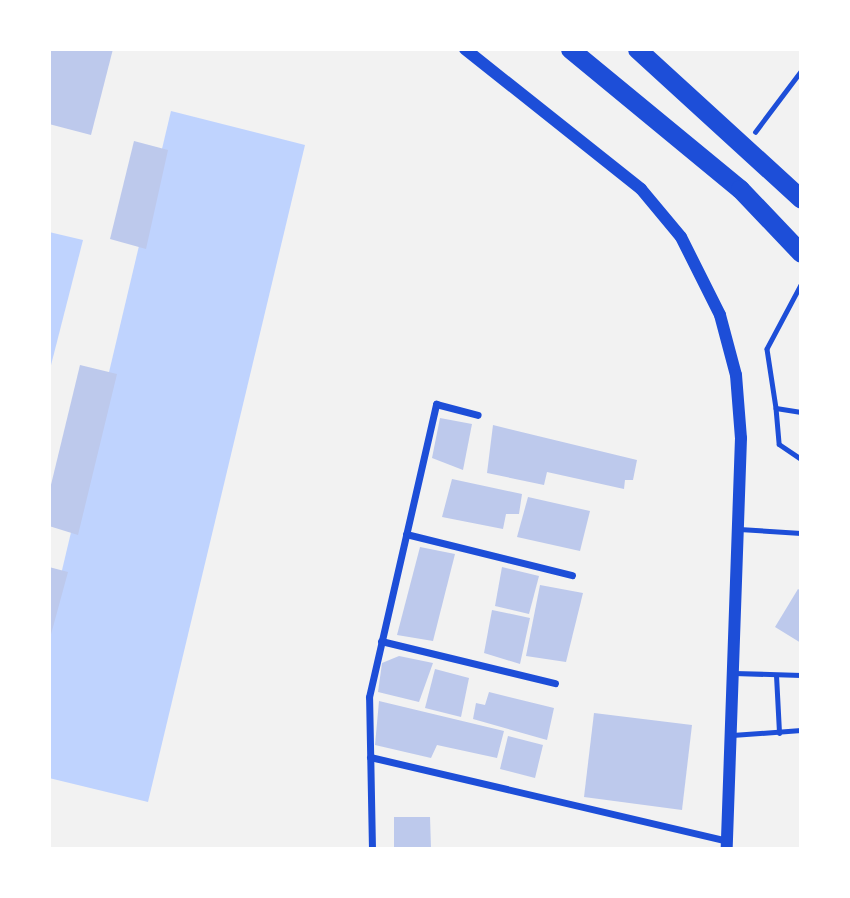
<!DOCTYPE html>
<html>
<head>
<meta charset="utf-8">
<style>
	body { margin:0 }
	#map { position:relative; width:850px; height:898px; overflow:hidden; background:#f2f2f2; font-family:"Sofia Sans Condensed",sans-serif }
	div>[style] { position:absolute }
	.water>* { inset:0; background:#bfd3fe }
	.building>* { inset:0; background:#bdc9ec }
	.path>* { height:4.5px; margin:-2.25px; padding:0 2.25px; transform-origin:2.25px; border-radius:2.25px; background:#1d4ed8 }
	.service>* { height:5px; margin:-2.5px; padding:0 2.5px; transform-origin:2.5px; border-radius:2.5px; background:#1d4ed8 }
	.minor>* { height:7px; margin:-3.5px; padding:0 3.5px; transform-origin:3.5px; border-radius:3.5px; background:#1d4ed8 }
	.tertiary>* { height:12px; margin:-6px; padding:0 6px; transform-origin:6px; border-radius:6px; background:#1d4ed8 }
	.motorway>* { height:19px; margin:-9.5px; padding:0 9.5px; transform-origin:9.5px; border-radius:9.5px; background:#1d4ed8 }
	span { translate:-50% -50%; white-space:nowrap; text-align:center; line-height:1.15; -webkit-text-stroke:6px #fff; paint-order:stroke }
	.frame { position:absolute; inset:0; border:51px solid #fff; pointer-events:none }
</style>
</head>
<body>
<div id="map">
	<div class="water">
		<div style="clip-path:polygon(171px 111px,305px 145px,148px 802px,49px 778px,49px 625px)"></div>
		<div style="clip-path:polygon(49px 232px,83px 240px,49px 373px)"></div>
	</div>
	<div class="building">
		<div style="clip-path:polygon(49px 49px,113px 49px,91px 135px,49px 124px)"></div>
		<div style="clip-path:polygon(134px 141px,168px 150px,146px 249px,110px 239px)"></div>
		<div style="clip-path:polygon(80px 365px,117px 374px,78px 535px,49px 526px,49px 493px)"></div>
		<div style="clip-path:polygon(440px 418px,472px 424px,463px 470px,432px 458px)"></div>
		<div style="clip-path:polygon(493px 425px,637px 460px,633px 480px,625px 480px,624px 489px,547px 472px,544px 485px,487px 473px)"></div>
		<div style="clip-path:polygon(452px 479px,522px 494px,519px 514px,506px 514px,503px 529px,442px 517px)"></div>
		<div style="clip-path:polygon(528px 497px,590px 511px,580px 551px,517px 537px)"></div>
		<div style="clip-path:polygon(420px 547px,455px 554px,433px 641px,397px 635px)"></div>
		<div style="clip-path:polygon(49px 567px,68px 572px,50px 638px,49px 638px)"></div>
		<div style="clip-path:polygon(502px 567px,539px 576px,529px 614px,495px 606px)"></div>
		<div style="clip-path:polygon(540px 585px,583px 593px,566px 662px,526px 656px)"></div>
		<div style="clip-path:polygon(798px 589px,801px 591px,801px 643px,775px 627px)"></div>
		<div style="clip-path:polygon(492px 610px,530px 618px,520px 664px,484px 653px)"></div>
		<div style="clip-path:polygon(399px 656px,433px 663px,419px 702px,378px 692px,382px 663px)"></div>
		<div style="clip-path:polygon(435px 669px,469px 678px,461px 717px,425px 708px)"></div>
		<div style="clip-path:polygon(489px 692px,554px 708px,547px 740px,473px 719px,476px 703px,485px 705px)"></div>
		<div style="clip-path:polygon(379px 701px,504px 731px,497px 758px,437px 745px,431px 758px,375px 745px)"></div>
		<div style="clip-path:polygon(594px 713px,692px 725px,682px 810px,584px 797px)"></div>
		<div style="clip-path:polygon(508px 736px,543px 745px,535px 778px,500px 769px)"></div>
		<div style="clip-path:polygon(394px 817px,430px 817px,431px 849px,394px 849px)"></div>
	</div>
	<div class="path">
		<div style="left:755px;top:132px;width:76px;rotate:-53deg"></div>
		<div style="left:801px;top:285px;width:72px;rotate:118deg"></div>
		<div style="left:767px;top:349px;width:60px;rotate:81.3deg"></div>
		<div style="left:776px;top:408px;width:25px;rotate:9deg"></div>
		<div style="left:776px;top:408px;width:36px;rotate:85deg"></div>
		<div style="left:779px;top:444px;width:27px;rotate:34deg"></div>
	</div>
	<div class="service">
		<div style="left:739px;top:529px;width:62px;rotate:3.7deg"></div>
		<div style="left:734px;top:673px;width:67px;rotate:1.7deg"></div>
		<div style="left:776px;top:675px;width:58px;rotate:87deg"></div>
		<div style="left:732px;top:735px;width:69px;rotate:-4.1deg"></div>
	</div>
	<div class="minor">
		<div style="left:406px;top:534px;width:171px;rotate:13.9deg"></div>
		<div style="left:381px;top:641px;width:179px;rotate:13.6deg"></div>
		<div style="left:370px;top:757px;width:367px;rotate:13.2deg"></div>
		<div style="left:372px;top:849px;width:152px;rotate:-91.1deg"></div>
		<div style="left:369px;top:697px;width:301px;rotate:-77.1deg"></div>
		<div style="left:436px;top:404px;width:43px;rotate:14.7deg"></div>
	</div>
	<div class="tertiary">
		<div style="left:465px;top:49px;width:225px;rotate:38.5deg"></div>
		<div style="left:641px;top:189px;width:62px;rotate:50.2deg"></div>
		<div style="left:681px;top:237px;width:87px;rotate:63.4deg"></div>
		<div style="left:720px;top:315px;width:62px;rotate:75.1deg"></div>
		<div style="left:736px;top:375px;width:63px;rotate:85.5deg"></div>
		<div style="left:741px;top:438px;width:411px;rotate:92deg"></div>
	</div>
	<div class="motorway">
		<div style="left:570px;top:49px;width:220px;rotate:39.5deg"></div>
		<div style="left:740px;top:189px;width:88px;rotate:46.4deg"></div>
		<div style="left:637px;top:49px;width:222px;rotate:42.4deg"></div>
	</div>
	<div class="frame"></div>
</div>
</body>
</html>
